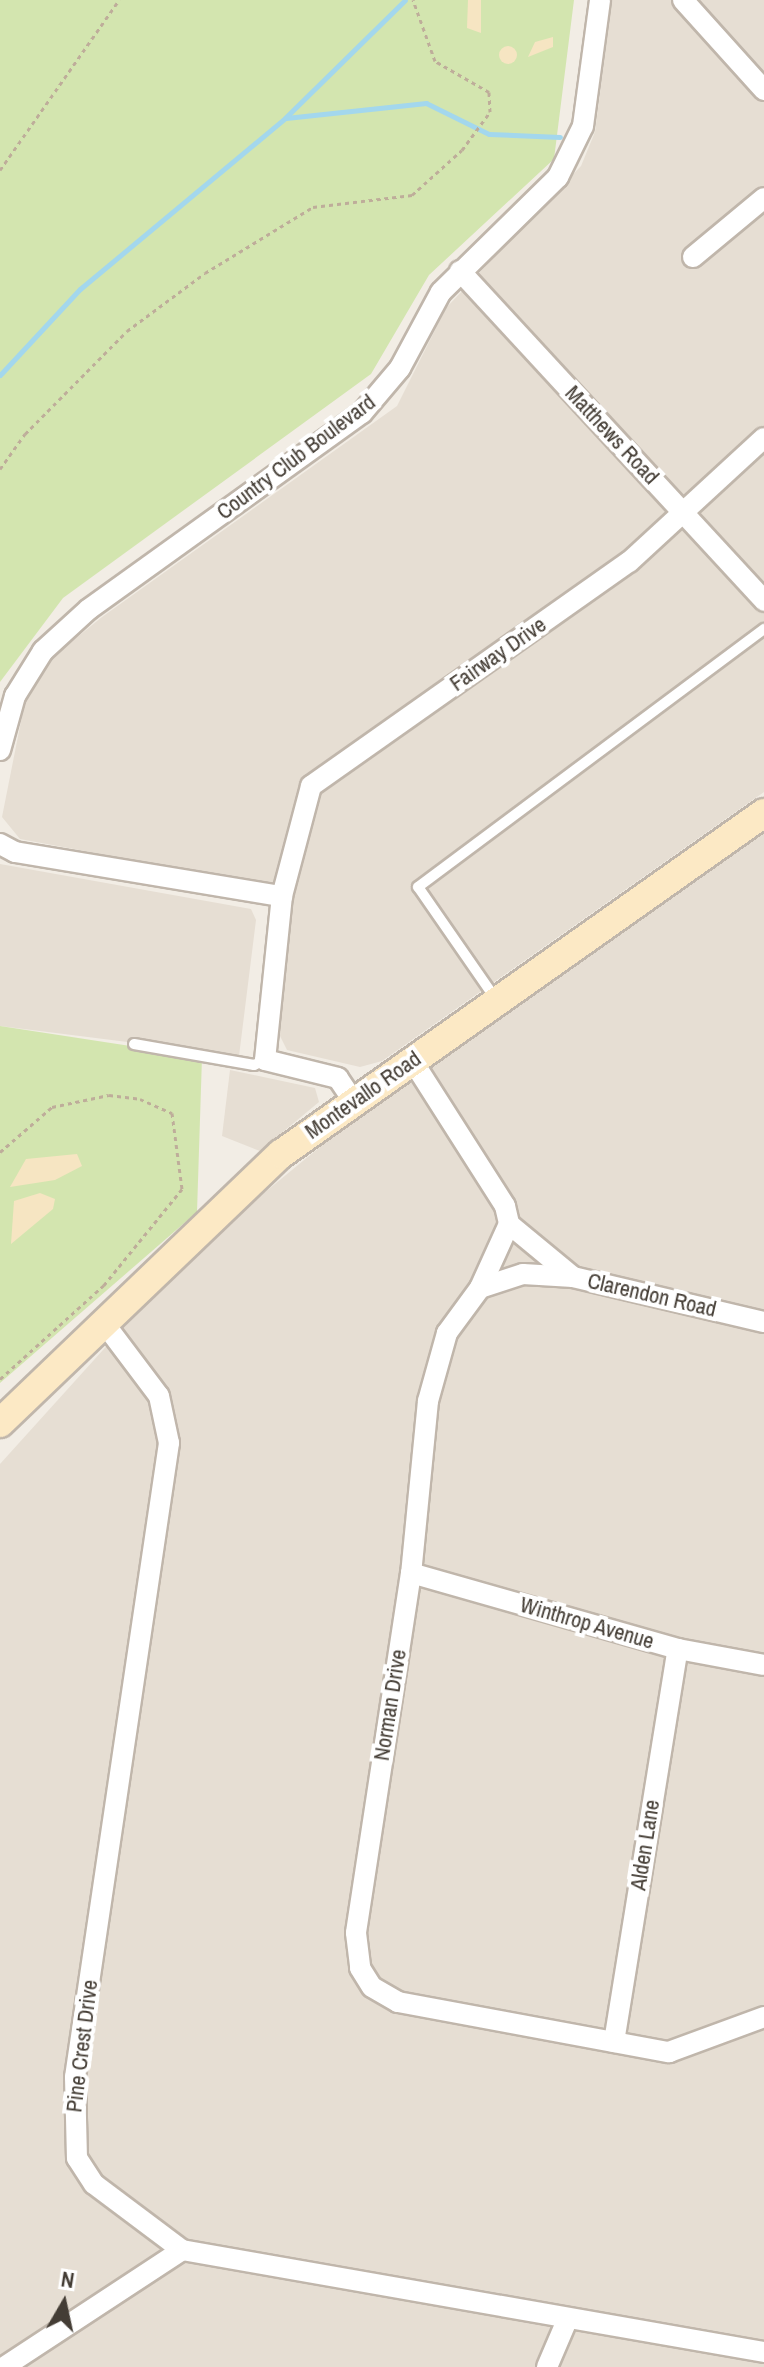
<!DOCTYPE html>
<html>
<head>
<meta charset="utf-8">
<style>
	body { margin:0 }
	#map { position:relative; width:764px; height:2367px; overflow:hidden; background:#f2ede5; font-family:"Archivo Narrow",sans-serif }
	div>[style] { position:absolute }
	.residential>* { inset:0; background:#e6ded3 }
	.green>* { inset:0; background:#d3e5af }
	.sand>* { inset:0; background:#f6e5c2 }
	.round { border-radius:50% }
	.stream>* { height:5px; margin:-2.5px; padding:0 2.5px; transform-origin:2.5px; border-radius:2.5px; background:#a3d7ed }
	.path>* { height:3px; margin-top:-1.5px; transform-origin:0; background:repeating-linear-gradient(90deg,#bead9a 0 4px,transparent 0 8px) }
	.roads { filter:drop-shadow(2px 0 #c0b6ab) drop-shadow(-2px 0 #c0b6ab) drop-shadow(0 2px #c0b6ab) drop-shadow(0 -2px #c0b6ab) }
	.lane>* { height:10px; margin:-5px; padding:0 5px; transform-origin:5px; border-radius:5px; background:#fff }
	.street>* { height:20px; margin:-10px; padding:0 10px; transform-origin:10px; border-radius:10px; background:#fff }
	.secondary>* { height:28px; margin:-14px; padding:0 14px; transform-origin:14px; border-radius:14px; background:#fce9c5 }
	span { translate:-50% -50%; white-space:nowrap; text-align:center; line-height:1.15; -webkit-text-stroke:8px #fff; paint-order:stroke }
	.street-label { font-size:22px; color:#443d35 }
	.north { position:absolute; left:24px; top:2263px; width:80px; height:80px; -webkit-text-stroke:6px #fff; paint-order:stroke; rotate:9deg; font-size:22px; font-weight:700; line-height:32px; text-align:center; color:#443d35 }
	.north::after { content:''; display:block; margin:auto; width:28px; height:36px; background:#443d35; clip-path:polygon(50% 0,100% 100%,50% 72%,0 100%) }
</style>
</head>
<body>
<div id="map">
	<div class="residential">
		<div style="clip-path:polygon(612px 0,764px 0,764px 792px,382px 1061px,360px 1067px,287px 1050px,274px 1024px,293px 890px,20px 839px,2px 817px,25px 701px,48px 661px,102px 617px,397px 406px,446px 308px,581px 166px,595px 132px)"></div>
		<div style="clip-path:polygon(764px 830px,764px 2367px,0 2367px,0 1464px,140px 1309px,253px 1202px,343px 1128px)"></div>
		<div style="clip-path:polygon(0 864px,251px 909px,256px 920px,239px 1056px,0 1026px)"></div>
		<div style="clip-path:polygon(230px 1070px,315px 1088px,319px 1102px,260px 1151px,222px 1136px)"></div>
	</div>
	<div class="green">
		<div style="clip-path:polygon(0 0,574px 0,554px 159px,429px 275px,371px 374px,63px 598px,0 682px)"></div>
		<div style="clip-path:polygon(0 1026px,202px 1057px,197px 1212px,0 1383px)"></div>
	</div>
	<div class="sand">
		<div style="clip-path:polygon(468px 0,481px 0,481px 33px,467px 28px)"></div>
		<div style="clip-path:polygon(553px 37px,553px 47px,528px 57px,535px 42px)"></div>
		<div class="round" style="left:499px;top:46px;width:18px;height:18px"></div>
		<div style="clip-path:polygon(77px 1154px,82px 1166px,55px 1180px,10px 1187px,26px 1159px)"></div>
		<div style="clip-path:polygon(40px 1193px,55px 1199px,53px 1209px,11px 1244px,14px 1201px)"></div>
	</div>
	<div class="stream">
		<div style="left:286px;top:118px;width:141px;rotate:-6.1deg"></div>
		<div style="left:426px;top:103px;width:70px;rotate:26.2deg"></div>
		<div style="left:489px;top:134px;width:71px;rotate:2.4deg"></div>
		<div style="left:0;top:375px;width:117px;rotate:-47.1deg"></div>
		<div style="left:80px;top:289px;width:267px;rotate:-39.8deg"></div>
		<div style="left:285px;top:118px;width:168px;rotate:-44.5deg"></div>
	</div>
	<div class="path">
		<div style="left:0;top:170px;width:208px;rotate:-55deg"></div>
		<div style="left:0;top:469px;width:43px;rotate:-54.5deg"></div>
		<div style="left:25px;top:434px;width:145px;rotate:-45.3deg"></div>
		<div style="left:127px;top:331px;width:97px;rotate:-36.6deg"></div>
		<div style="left:205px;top:273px;width:127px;rotate:-31.4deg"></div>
		<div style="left:313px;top:207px;width:100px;rotate:-6.9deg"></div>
		<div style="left:412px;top:195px;width:67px;rotate:-42deg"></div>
		<div style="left:462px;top:150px;width:47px;rotate:-53.6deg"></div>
		<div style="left:490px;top:112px;width:20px;rotate:-93deg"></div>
		<div style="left:489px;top:92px;width:62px;rotate:-150.1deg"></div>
		<div style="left:435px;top:61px;width:65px;rotate:-109.8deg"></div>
		<div style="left:0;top:1152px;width:69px;rotate:-40.9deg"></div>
		<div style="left:52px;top:1107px;width:58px;rotate:-11.9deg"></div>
		<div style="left:109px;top:1095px;width:31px;rotate:7deg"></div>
		<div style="left:140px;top:1099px;width:35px;rotate:24deg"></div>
		<div style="left:172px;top:1113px;width:77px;rotate:82.5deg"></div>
		<div style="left:182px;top:1189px;width:124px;rotate:129.1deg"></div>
		<div style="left:104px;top:1285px;width:140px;rotate:137.9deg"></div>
	</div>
	<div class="roads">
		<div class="lane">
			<div style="left:495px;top:998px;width:135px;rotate:-124.7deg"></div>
			<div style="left:418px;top:887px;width:432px;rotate:-36.7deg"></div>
			<div style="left:134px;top:1044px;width:122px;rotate:9.9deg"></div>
			<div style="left:254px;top:1065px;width:12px;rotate:-24deg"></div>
		</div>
		<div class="street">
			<div style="left:683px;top:0;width:121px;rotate:48deg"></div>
			<div style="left:693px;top:257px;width:92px;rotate:-39.7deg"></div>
			<div style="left:460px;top:271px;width:449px;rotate:47.3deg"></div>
			<div style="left:0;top:750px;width:56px;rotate:-74.5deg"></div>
			<div style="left:15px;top:696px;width:53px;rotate:-58.1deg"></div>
			<div style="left:43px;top:651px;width:62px;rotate:-42.4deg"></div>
			<div style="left:89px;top:609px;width:336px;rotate:-35.7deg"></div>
			<div style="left:362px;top:413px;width:59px;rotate:-49.8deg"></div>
			<div style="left:400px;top:368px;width:86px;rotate:-61.7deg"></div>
			<div style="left:441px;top:292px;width:164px;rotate:-44.5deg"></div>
			<div style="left:558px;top:177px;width:57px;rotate:-63.9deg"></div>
			<div style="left:583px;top:126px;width:127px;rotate:-82.3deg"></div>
			<div style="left:0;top:844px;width:17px;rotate:28deg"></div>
			<div style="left:15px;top:852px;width:271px;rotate:9.4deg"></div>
			<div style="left:412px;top:1060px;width:173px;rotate:57.5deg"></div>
			<div style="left:505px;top:1206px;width:18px;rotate:77deg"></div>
			<div style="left:509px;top:1224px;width:70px;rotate:114.4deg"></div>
			<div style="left:480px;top:1288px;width:56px;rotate:126.3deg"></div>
			<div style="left:447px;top:1333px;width:71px;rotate:105.6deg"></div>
			<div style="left:428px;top:1401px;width:173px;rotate:95.6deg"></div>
			<div style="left:411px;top:1573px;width:364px;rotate:98.7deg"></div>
			<div style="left:356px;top:1933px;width:35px;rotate:83deg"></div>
			<div style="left:360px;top:1968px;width:22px;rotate:58deg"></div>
			<div style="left:372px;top:1987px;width:30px;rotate:30deg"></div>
			<div style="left:398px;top:2002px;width:276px;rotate:10.5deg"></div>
			<div style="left:669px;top:2052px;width:101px;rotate:-20.2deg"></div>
			<div style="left:352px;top:1099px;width:25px;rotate:-124deg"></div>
			<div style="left:338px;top:1078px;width:75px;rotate:-166.1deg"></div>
			<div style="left:265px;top:1060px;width:165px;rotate:-84.1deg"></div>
			<div style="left:282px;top:896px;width:114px;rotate:-75.2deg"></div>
			<div style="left:311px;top:786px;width:389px;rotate:-35.2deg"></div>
			<div style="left:629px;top:562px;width:183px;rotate:-42.6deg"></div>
			<div style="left:509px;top:1224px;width:83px;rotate:39.6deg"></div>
			<div style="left:573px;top:1277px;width:196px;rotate:13.3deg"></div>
			<div style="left:480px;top:1288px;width:45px;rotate:-18deg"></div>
			<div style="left:523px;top:1274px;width:50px;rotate:3.4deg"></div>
			<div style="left:104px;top:1323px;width:91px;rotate:53deg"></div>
			<div style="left:159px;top:1396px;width:48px;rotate:78deg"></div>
			<div style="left:169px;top:1443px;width:641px;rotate:98.43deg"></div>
			<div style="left:75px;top:2077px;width:81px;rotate:88.6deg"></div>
			<div style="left:77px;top:2158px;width:31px;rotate:57deg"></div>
			<div style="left:94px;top:2184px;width:110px;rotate:36.9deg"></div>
			<div style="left:182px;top:2250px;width:591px;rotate:9.94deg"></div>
			<div style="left:411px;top:1573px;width:278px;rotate:15.9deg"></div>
			<div style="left:678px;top:1649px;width:87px;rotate:10.5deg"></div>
			<div style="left:614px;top:2042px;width:398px;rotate:-80.8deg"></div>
			<div style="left:4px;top:2367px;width:213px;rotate:-33.3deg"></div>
			<div style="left:547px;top:2367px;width:53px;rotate:-66.8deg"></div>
		</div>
		<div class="secondary">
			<div style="left:0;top:1423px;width:389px;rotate:-43.8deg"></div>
			<div style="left:281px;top:1154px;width:591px;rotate:-35.22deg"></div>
		</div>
	</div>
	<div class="street-label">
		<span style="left:612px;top:435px;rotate:47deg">Matthews Road</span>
		<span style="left:296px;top:457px;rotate:-37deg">Country Club Boulevard</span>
		<span style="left:498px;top:654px;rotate:-35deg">Fairway Drive</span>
		<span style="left:363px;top:1095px;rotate:-35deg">Montevallo Road</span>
		<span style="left:652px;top:1295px;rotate:13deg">Clarendon Road</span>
		<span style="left:587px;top:1623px;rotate:16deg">Winthrop Avenue</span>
		<span style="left:390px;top:1705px;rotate:-81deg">Norman Drive</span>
		<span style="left:645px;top:1845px;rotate:-81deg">Alden Lane</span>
		<span style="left:82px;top:2046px;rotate:-83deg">Pine Crest Drive</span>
	</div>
	<div class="north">N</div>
</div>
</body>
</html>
